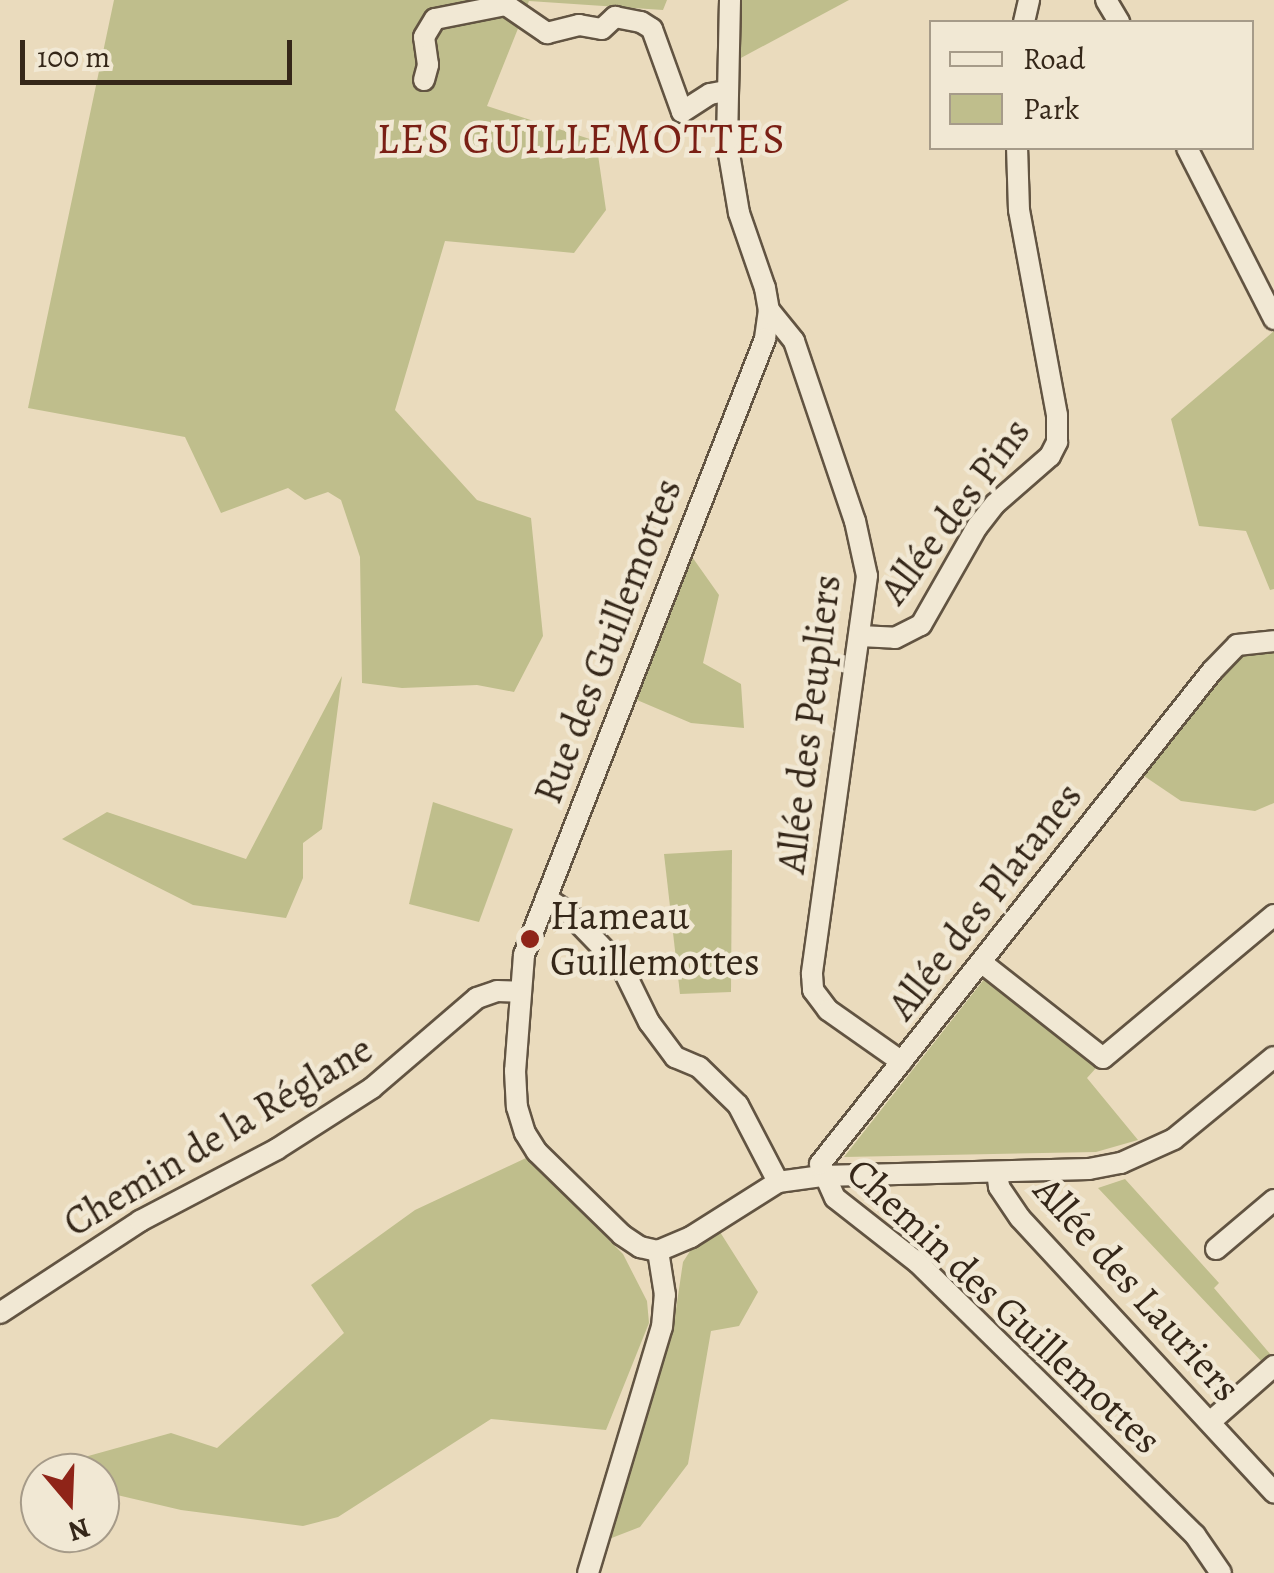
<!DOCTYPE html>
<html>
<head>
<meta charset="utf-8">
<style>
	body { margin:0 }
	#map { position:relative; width:1274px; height:1573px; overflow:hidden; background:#eadbbd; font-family:Alegreya,serif }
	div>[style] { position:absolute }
	.green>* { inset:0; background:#bfbe8c }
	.roads { filter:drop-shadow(2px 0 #625442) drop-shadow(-2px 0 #625442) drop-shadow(0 2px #625442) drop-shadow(0 -2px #625442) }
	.minor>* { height:20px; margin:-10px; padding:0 10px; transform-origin:10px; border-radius:10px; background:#f1e8d4 }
	.dots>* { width:28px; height:28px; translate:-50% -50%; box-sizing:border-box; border:5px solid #f1e8d4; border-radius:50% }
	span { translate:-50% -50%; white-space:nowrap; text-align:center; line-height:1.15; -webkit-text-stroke:9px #f1e8d4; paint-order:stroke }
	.street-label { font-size:40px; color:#352719 }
	.poi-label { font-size:40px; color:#352719 }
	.left { translate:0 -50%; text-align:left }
	.neighbourhood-label { font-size:42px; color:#7a1f14; letter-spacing:2.5px }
	.legend { position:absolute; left:929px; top:20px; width:325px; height:130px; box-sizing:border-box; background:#f1e8d4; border:2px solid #a69b89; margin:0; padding:12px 18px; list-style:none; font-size:30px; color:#352719 }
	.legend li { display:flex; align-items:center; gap:20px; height:50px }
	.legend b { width:50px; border:2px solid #a69b89 }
	.north { position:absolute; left:20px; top:1453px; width:100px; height:100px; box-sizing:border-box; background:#f1e8d4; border:2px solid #a69b89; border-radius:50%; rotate:161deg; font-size:28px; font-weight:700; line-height:40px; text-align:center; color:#352719 }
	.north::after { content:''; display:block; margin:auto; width:35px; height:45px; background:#8f2418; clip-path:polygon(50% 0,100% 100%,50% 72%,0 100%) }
	.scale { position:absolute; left:20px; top:40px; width:272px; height:45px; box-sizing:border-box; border:5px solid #352719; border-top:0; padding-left:12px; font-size:30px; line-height:35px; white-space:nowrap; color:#352719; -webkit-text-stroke:8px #f1e8d4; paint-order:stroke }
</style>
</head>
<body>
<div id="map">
	<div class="green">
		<div style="clip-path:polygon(114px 0,667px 0,663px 10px,529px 1px,487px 106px,596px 141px,606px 210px,574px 253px,445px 241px,395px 410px,477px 500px,531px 518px,543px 636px,514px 692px,477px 685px,402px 688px,362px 683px,360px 557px,341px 500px,328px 492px,305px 500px,288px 488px,221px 513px,185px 437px,28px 408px)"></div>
		<div style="clip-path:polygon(740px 0,849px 0,739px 59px)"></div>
		<div style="clip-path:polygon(1274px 331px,1274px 589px,1270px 590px,1246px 531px,1199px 526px,1171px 419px)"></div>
		<div style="clip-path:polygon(690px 554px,719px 595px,703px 663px,741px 684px,744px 728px,691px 723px,637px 700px)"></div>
		<div style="clip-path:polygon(1274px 649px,1274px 803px,1255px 811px,1181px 801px,1144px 776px,1244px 650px)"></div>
		<div style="clip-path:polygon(342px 676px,322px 829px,303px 843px,303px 878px,286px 918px,193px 905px,62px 839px,107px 812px,246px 859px)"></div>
		<div style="clip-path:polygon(433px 802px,513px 829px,479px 922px,409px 904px)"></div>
		<div style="clip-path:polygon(732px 850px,731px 992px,680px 994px,664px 854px)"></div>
		<div style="clip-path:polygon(985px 978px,1096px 1068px,1087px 1078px,1138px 1140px,1096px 1152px,844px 1157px)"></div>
		<div style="clip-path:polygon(526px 1158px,623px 1254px,647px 1301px,649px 1323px,606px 1430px,491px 1419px,338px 1517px,303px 1526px,181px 1510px,100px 1491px,100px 1473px,66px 1473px,63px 1463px,171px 1433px,217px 1448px,344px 1333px,311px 1285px,415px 1210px)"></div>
		<div style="clip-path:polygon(1125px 1179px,1219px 1283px,1214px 1288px,1271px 1355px,1263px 1363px,1098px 1188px)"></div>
		<div style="clip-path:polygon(720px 1232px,758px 1292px,739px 1326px,711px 1331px,688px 1464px,640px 1527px,609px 1539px,675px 1316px,683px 1262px,692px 1248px)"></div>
	</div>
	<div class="roads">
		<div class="minor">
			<div style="left:730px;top:0;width:142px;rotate:91.2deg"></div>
			<div style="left:727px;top:142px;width:72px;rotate:80.4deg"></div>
			<div style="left:739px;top:213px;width:79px;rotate:70.9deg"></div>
			<div style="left:765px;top:288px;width:22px;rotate:80deg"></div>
			<div style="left:769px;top:310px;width:29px;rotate:98deg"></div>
			<div style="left:765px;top:339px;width:661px;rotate:111.37deg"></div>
			<div style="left:524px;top:955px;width:116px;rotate:94.4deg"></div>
			<div style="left:515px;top:1071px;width:36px;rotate:87deg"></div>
			<div style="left:517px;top:1107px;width:27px;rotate:73deg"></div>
			<div style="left:525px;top:1133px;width:22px;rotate:58deg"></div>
			<div style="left:537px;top:1152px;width:119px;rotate:44.3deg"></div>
			<div style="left:622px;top:1235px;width:22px;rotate:34deg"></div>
			<div style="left:640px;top:1247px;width:18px;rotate:13deg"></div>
			<div style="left:658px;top:1251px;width:36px;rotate:-23deg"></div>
			<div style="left:691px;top:1237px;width:103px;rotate:-32.3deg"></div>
			<div style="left:778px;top:1182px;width:44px;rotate:-7.8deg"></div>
			<div style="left:822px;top:1176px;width:267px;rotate:-1.5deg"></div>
			<div style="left:1089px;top:1169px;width:33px;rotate:-11deg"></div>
			<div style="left:1121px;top:1163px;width:58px;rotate:-24.4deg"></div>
			<div style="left:1174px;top:1139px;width:129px;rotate:-39.4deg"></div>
			<div style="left:1106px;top:0;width:26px;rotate:59deg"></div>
			<div style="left:1024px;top:22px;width:23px;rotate:-77deg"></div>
			<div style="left:424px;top:80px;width:16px;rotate:-75deg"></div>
			<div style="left:428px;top:65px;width:28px;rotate:-98deg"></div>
			<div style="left:424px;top:37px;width:21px;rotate:-59deg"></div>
			<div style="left:435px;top:19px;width:72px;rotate:-11.2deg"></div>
			<div style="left:506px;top:5px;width:50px;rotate:34.3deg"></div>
			<div style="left:547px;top:33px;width:33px;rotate:-14deg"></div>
			<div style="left:579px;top:25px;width:23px;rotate:10deg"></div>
			<div style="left:602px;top:29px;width:18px;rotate:-43deg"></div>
			<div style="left:615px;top:17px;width:26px;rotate:11deg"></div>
			<div style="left:641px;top:22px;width:13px;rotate:32deg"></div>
			<div style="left:652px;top:29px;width:88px;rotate:70.1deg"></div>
			<div style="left:682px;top:112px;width:33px;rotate:-33deg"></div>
			<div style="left:710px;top:94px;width:16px;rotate:-11deg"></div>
			<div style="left:1187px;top:148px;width:192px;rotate:63deg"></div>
			<div style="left:769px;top:310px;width:40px;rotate:51deg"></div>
			<div style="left:794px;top:341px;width:190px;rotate:71.3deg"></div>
			<div style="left:855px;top:521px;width:56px;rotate:77.7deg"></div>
			<div style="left:867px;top:576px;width:402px;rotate:97.9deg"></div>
			<div style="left:812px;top:974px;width:16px;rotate:86deg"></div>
			<div style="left:813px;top:990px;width:25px;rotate:53deg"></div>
			<div style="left:828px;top:1010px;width:90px;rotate:35.1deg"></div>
			<div style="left:860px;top:636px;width:35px;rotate:3deg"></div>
			<div style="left:895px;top:638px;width:29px;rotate:-27deg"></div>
			<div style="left:921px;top:625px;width:113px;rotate:-60.3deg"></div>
			<div style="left:977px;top:527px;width:29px;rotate:-52deg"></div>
			<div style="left:995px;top:504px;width:73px;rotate:-41.1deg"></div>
			<div style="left:1050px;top:456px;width:16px;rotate:-63deg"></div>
			<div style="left:1057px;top:442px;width:27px;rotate:-90deg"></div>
			<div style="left:1057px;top:415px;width:208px;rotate:-100.5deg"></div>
			<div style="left:1019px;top:210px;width:62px;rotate:-91.8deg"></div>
			<div style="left:546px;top:898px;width:27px;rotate:33deg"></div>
			<div style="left:569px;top:913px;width:78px;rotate:46deg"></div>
			<div style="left:623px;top:969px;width:59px;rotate:63.9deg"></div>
			<div style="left:649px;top:1022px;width:44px;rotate:53.4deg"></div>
			<div style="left:675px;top:1057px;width:26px;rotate:23deg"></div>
			<div style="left:699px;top:1067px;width:54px;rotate:44.3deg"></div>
			<div style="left:738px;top:1105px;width:87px;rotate:62.5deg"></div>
			<div style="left:981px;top:962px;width:155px;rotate:38.2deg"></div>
			<div style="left:1103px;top:1058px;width:223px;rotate:-39.9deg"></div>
			<div style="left:997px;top:1172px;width:15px;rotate:82deg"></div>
			<div style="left:999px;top:1187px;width:37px;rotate:56deg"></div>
			<div style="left:1020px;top:1218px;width:374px;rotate:47.2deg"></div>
			<div style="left:1216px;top:1249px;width:76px;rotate:-40.2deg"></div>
			<div style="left:0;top:1313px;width:168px;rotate:-33.3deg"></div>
			<div style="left:140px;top:1221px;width:155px;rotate:-27.7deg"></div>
			<div style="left:277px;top:1149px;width:113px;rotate:-32.7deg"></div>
			<div style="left:372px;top:1088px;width:138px;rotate:-40.6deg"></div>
			<div style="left:477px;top:998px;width:21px;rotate:-19deg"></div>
			<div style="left:497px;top:991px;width:23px;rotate:2deg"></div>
			<div style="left:1210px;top:1422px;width:85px;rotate:-41.2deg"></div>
			<div style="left:588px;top:1573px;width:257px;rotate:-73.3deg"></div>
			<div style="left:662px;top:1327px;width:32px;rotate:-85deg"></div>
			<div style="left:665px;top:1295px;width:45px;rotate:-99deg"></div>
			<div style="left:1221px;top:1573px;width:46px;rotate:-124.4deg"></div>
			<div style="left:1195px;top:1535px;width:388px;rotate:-135.5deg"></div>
			<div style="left:918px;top:1263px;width:105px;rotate:-141.9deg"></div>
			<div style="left:835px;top:1198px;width:37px;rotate:-114deg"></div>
			<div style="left:820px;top:1164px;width:630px;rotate:-51.51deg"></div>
			<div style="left:1212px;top:671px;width:36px;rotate:-46deg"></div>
			<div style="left:1237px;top:645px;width:37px;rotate:-6deg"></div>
		</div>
	</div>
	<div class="dots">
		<div style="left:530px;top:939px;background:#8f2418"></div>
	</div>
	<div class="street-label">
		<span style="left:955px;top:511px;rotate:-53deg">Allée des Pins</span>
		<span style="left:608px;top:641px;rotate:-69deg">Rue des Guillemottes</span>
		<span style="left:809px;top:724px;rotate:-83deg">Allée des Peupliers</span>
		<span style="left:985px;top:901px;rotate:-52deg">Allée des Platanes</span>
		<span style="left:218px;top:1136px;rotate:-31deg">Chemin de la Réglane</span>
		<span style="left:1137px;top:1289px;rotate:48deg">Allée des Lauriers</span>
		<span style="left:1004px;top:1306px;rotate:43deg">Chemin des Guillemottes</span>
	</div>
	<div class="poi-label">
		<span class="left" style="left:550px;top:939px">Hameau<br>Guillemottes</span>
	</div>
	<div class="neighbourhood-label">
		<span style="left:582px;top:139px">LES GUILLEMOTTES</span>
	</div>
	<ul class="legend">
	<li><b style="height:12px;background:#f1e8d4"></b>Road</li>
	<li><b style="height:28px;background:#bfbe8c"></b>Park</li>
	</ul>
	<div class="north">N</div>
	<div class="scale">100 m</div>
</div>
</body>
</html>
